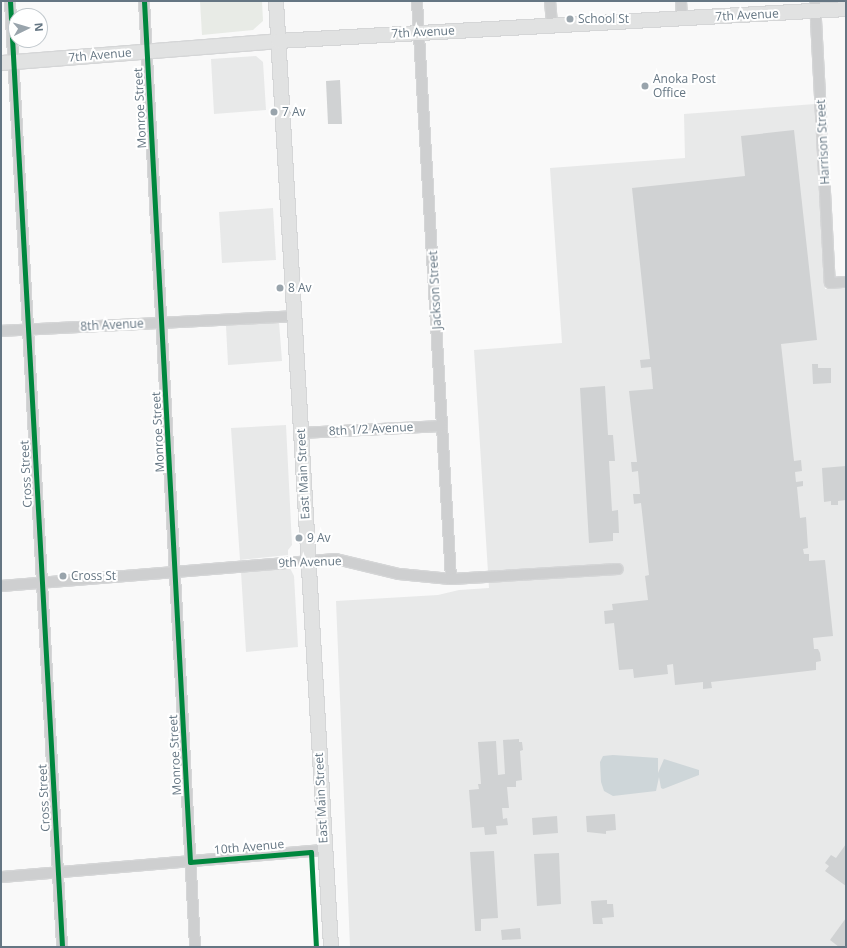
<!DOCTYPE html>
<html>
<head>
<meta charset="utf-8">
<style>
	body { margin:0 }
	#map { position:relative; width:847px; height:948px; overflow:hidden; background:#f9f9f9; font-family:"Open Sans",sans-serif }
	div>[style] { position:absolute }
	.built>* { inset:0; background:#e8e9e9 }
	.green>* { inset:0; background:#e8ebe6 }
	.water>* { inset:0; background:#ced6d9 }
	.building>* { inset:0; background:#d0d2d3 }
	.roads { filter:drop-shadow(1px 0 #d5d6d7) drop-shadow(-1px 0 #d5d6d7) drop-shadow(0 1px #d5d6d7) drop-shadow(0 -1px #d5d6d7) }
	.street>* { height:10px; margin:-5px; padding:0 5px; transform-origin:5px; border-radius:5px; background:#cecfd0 }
	.secondary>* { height:14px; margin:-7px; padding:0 7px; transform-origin:7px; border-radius:7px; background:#e1e2e2 }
	.cycleway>* { height:5px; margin:-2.5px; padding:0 2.5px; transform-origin:2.5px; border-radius:2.5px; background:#00873e }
	.dots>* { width:11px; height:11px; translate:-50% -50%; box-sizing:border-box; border:2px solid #fff; border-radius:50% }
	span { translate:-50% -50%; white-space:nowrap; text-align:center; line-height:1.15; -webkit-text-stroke:4px #fff; paint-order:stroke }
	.street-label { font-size:12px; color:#657683 }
	.poi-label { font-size:12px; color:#657683 }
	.left { translate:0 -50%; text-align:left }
	.frame { position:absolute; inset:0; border:2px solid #657683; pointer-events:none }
	.north { position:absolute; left:8px; top:8px; width:40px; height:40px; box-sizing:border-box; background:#fff; border:1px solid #c1c8cd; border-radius:50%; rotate:85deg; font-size:11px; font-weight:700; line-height:16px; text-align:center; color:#657683 }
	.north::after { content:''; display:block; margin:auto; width:14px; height:18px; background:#99a4ac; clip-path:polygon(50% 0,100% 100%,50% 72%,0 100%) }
</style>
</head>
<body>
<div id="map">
	<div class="built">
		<div style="clip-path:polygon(256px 56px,263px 62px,266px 110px,214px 114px,211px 59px)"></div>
		<div style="clip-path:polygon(815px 104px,825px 289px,846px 288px,846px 947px,350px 947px,336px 601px,438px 595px,459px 590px,489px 588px,474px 350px,562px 343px,550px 168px,685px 158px,684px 114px)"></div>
		<div style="clip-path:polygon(273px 208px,276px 260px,222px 263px,219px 212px)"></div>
		<div style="clip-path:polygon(279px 322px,282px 361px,228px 365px,226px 326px)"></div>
		<div style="clip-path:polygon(286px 425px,292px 545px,288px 550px,288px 555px,240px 560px,231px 428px)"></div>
		<div style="clip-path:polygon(290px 568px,294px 576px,298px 647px,246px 652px,241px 572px)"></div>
	</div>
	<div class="green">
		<div style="clip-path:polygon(200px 1px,262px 1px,263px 21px,253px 30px,202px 35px)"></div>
	</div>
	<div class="water">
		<div style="clip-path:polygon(613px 755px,658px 758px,658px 773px,664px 759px,699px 770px,699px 775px,663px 789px,661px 788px,659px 777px,656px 791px,613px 796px,604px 791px,601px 782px,600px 762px,603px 756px)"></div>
	</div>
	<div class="building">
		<div style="clip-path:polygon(340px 80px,342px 124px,328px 124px,326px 81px)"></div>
		<div style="clip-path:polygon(794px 130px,817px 340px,781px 344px,794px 461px,801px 460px,802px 471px,795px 472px,796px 482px,803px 481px,803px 486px,797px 487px,800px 518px,806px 517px,808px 548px,803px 549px,804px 554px,809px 554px,809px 561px,825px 560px,833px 636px,813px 638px,814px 649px,818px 649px,820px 653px,821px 661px,816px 662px,816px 670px,711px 682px,712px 688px,703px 689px,703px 682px,675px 685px,673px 664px,667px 665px,668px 674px,634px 678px,633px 669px,619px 670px,614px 623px,605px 624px,604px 611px,613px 610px,612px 604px,648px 600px,645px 576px,649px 575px,641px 503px,634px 504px,633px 494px,640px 494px,638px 471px,632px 472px,631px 462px,637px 462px,629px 391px,653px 389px,651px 367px,641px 368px,640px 360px,650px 359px,632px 188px,745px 176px,741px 136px)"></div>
		<div style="clip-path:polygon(812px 364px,818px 364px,818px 368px,831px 368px,831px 383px,813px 384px)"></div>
		<div style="clip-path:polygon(605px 386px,608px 435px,613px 435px,615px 461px,609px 461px,612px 511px,618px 510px,619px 533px,613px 533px,613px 541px,589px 543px,580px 388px)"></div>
		<div style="clip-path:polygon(846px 466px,846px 500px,838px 501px,838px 505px,831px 505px,831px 501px,824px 502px,822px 468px)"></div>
		<div style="clip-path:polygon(519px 739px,519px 742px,522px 742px,523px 750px,520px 751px,522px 780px,516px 781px,516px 787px,507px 787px,509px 808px,502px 808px,503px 819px,507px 818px,508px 825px,496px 826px,497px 834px,485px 835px,484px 827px,472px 828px,469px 790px,479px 789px,478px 784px,481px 784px,478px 742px,496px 741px,498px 775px,505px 774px,503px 740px)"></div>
		<div style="clip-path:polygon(615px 814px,616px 830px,606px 831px,606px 834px,587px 832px,586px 816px)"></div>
		<div style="clip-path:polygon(557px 816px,558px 833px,533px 835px,532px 818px)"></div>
		<div style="clip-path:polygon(846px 844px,846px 886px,825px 871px,829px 866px,825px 863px,831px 855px,836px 858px)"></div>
		<div style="clip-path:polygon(494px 851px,498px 918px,481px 919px,481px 931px,475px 931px,470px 852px)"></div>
		<div style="clip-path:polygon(559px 853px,561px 904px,537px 906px,534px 854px)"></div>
		<div style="clip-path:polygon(607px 900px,607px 904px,613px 904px,614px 917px,602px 918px,603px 924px,593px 924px,591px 901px)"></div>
		<div style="clip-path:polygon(846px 918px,846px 947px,839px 947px,830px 940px)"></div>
		<div style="clip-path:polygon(520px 928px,521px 939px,502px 940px,501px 930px)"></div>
	</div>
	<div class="roads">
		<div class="street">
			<div style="left:10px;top:1px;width:947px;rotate:86.85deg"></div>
			<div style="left:144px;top:1px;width:947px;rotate:86.91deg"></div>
			<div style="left:417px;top:1px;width:579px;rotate:86.63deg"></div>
			<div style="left:550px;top:1px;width:24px;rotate:85deg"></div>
			<div style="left:681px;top:1px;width:18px;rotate:87deg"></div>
			<div style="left:815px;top:1px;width:282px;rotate:87deg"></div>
			<div style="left:830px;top:283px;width:16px;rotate:-4deg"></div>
			<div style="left:1px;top:331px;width:293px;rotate:-2.9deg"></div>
			<div style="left:300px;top:433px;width:142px;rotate:-2.8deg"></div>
			<div style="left:1px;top:586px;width:336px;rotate:-4.6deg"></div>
			<div style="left:336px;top:559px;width:65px;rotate:13.4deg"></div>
			<div style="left:399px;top:574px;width:52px;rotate:5.5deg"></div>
			<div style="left:451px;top:579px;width:167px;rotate:-3.4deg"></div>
			<div style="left:1px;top:877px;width:324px;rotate:-4.8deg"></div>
		</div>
		<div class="secondary">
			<div style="left:276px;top:1px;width:948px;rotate:86.67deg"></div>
			<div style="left:1px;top:63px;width:278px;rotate:-4.5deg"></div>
			<div style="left:278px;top:41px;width:569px;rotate:-3.22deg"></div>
		</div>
	</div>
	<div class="cycleway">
		<div style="left:10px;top:1px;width:947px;rotate:86.85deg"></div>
		<div style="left:144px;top:1px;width:862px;rotate:86.94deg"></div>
		<div style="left:190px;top:862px;width:121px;rotate:-4.7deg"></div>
		<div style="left:311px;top:852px;width:95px;rotate:87deg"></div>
	</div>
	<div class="dots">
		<div style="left:570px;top:19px;background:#99a4ac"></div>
		<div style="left:645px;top:86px;background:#99a4ac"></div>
		<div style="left:274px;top:112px;background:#99a4ac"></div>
		<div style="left:280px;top:288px;background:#99a4ac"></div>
		<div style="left:299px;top:538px;background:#99a4ac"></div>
		<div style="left:63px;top:576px;background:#99a4ac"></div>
	</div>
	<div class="street-label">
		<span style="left:747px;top:15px;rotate:-3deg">7th Avenue</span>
		<span style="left:423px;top:32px;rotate:-3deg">7th Avenue</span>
		<span style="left:100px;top:55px;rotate:-5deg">7th Avenue</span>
		<span style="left:140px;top:108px;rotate:-93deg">Monroe Street</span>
		<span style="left:823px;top:142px;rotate:-93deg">Harrison Street</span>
		<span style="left:435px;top:290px;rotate:-93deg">Jackson Street</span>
		<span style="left:112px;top:325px;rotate:-3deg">8th Avenue</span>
		<span style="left:371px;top:429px;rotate:-3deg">8th 1/2 Avenue</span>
		<span style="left:158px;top:432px;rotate:-93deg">Monroe Street</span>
		<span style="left:26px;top:474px;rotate:-93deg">Cross Street</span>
		<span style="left:303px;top:474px;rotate:-93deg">East Main Street</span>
		<span style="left:310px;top:562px;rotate:-2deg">9th Avenue</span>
		<span style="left:175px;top:755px;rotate:-93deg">Monroe Street</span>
		<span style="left:44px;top:798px;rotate:-93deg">Cross Street</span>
		<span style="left:321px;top:798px;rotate:-93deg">East Main Street</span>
		<span style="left:249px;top:847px;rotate:-5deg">10th Avenue</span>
	</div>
	<div class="poi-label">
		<span class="left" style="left:578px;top:19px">School St</span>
		<span class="left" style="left:653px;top:86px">Anoka Post<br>Office</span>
		<span class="left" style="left:282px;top:112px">7 Av</span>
		<span class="left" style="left:288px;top:288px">8 Av</span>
		<span class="left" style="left:307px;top:538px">9 Av</span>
		<span class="left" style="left:71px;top:576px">Cross St</span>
	</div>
	<div class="frame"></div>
	<div class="north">N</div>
</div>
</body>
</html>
